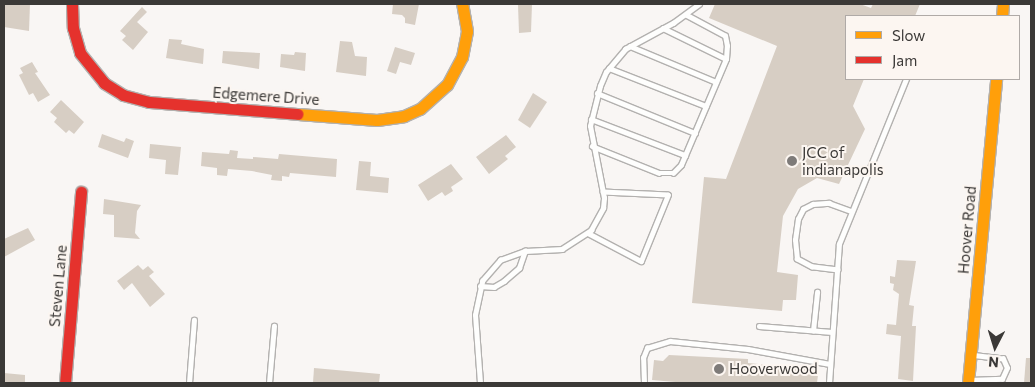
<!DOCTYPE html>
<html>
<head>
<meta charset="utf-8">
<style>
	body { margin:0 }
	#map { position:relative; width:1035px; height:387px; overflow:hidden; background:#f9f6f4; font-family:Commissioner,sans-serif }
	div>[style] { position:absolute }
	.building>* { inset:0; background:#d7cec4 }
	.roads { filter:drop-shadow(1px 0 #b3b1af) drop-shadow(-1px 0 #b3b1af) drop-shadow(0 1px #b3b1af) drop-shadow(0 -1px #b3b1af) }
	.lane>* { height:4.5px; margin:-2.25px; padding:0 2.25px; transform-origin:2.25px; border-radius:2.25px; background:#fefefd }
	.slow>* { height:11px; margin:-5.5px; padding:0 5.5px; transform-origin:5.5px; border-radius:5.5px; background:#ff9f0a }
	.jam>* { height:11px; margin:-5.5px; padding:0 5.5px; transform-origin:5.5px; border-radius:5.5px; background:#e5322d }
	.dots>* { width:14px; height:14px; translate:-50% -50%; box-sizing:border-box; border:2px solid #fcf6f1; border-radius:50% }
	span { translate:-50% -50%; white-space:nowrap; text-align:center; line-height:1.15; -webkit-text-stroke:4px #fcf6f1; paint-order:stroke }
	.street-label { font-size:15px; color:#3b3937 }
	.poi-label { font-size:15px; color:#3b3937 }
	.left { translate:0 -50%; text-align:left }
	.frame { position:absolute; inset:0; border:5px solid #3b3937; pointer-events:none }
	.legend { position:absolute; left:845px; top:15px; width:175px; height:65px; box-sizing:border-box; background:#fcf6f1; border:1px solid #afaaa7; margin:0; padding:6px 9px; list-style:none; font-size:15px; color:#3b3937 }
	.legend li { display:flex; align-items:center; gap:10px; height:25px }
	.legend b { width:25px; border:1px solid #afaaa7 }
	.north { position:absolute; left:970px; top:322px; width:50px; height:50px; -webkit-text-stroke:4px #fcf6f1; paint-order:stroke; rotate:185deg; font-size:14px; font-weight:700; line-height:20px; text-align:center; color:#3b3937 }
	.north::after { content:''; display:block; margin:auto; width:18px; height:22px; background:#3b3937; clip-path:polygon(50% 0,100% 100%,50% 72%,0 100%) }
</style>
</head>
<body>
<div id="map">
	<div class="building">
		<div style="clip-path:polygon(5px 4px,30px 4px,29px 31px,4px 27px)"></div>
		<div style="clip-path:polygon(393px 4px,419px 4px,415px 25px,405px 23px,405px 18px,402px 15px,392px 14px)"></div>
		<div style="clip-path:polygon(532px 4px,531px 32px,519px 33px,518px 5px)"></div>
		<div style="clip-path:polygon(715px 4px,860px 4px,871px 8px,873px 4px,920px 4px,915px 16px,846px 16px,846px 79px,864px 79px,853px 106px,865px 129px,839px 184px,817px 178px,798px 189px,783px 216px,777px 272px,798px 275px,796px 300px,783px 300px,782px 311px,692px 303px,704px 177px,726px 179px,777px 46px,709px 18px)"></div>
		<div style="clip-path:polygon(142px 7px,147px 12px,137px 22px,148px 32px,133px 50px,122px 40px,126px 36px,120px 31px)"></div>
		<div style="clip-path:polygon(169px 39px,182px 40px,181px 44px,204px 49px,203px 64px,166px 58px)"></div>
		<div style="clip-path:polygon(340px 41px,352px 42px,355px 56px,367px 57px,366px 76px,336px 72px)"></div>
		<div style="clip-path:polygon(395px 47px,415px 53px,411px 65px,400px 62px,396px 74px,387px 71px)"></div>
		<div style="clip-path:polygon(223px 51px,260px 53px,259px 69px,222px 63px)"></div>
		<div style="clip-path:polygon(295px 52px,306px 53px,305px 71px,280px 67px,281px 54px,294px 55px)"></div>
		<div style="clip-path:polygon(32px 62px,38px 72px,35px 73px,50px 95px,38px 102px,33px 93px,29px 95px,19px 75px,23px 73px,20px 68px)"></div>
		<div style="clip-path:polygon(533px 93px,547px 102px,530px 128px,518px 120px)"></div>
		<div style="clip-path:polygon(61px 100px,84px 122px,74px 134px,69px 130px,66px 133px,54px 122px,57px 118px,50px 112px)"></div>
		<div style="clip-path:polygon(102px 134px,124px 142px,126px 138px,134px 141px,128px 158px,98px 147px)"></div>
		<div style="clip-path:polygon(506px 135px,516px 147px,505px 156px,508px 159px,489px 174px,476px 157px)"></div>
		<div style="clip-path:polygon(150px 144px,181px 147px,178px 175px,165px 174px,166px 160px,149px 158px)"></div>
		<div style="clip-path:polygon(230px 150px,238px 151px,237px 158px,253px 159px,253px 157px,278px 159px,279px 154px,337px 159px,336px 177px,290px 173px,289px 177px,282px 176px,282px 181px,271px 180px,272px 175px,252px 171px,228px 169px,227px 176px,217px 175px,217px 168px,201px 166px,202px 152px,229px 154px)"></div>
		<div style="clip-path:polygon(359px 161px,371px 162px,370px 176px,389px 178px,388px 193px,356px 190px)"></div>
		<div style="clip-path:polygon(451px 164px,463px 179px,451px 187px,453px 191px,445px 196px,442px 192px,428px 201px,418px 185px)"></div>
		<div style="clip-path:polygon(104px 199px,141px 205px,137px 211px,135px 233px,140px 239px,114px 237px,114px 215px,103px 214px)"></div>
		<div style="clip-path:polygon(28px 228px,35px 240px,4px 257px,4px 239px)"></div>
		<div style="clip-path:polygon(897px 260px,916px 261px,909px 305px,914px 306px,912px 326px,916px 326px,913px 381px,898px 379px,901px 336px,886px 334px,887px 324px,896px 325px,899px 294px,893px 290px,894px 284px,890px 283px,890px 276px,895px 277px)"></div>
		<div style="clip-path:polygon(138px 265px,143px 270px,148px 266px,154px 272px,149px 276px,165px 294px,150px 307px,132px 283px,124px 290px,117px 281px)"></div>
		<div style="clip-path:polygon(669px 355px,748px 359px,748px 363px,805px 368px,809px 374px,818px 375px,817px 383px,687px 383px,652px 380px,654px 360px,663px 361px)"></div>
		<div style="clip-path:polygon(1026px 358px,1031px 358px,1031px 383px,1024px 383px)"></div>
		<div style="clip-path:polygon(314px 368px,380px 374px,379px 383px,313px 383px)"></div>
		<div style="clip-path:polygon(4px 373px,25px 375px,25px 383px,4px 383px)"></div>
	</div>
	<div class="roads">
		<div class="lane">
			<div style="left:663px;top:28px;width:70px;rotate:26.2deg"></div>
			<div style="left:630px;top:46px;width:93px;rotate:22.7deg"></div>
			<div style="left:609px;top:68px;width:104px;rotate:21.4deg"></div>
			<div style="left:597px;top:93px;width:106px;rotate:22.2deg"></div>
			<div style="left:591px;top:119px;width:101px;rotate:21deg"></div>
			<div style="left:592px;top:146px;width:72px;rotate:21.9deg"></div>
			<div style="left:659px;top:173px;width:14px"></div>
			<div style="left:673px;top:173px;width:11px;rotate:-45deg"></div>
			<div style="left:681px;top:165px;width:115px;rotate:-67deg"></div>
			<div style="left:726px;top:59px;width:13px;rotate:-86deg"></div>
			<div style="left:727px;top:46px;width:10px;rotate:-101deg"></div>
			<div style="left:725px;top:36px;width:44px;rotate:-151.7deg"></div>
			<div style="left:588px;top:233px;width:60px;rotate:27.8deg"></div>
			<div style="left:641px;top:261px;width:71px;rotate:-67.8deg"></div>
			<div style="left:668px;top:195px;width:65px;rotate:-177.4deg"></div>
			<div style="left:838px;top:270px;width:26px;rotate:-173deg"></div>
			<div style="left:812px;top:267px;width:17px;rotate:-152deg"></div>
			<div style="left:797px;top:259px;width:19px;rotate:-96deg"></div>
			<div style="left:795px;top:240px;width:21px;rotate:-82deg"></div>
			<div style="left:798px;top:219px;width:11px;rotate:-63deg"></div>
			<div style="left:803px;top:209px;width:11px;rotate:-27deg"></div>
			<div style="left:813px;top:204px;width:16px;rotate:-4deg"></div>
			<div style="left:829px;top:203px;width:23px;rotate:20deg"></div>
			<div style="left:480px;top:286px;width:14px;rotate:4deg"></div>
			<div style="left:494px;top:287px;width:12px;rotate:-31deg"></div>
			<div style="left:504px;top:281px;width:20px;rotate:-41deg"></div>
			<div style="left:519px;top:268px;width:18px;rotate:-71deg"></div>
			<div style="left:759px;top:326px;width:73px;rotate:4.7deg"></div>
			<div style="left:813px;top:331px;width:39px;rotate:-84deg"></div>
			<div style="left:969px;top:380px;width:33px;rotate:-2deg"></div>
			<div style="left:1002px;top:379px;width:12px;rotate:-66deg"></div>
			<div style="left:1007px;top:368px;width:10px;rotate:-114deg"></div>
			<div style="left:1003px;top:359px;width:31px;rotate:-173deg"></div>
			<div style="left:189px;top:383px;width:63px;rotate:-85.5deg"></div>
			<div style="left:269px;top:383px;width:57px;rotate:-85deg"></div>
			<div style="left:480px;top:383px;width:68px;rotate:-94.2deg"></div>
			<div style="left:475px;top:315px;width:35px;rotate:-78deg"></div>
			<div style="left:482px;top:281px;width:28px;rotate:-49deg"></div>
			<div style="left:500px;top:260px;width:27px;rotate:-20deg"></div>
			<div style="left:525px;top:251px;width:37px;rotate:-3deg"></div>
			<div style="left:562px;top:249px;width:35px;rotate:-33deg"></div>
			<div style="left:591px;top:230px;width:25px;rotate:-61deg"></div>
			<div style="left:603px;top:208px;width:10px;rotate:-84deg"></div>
			<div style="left:604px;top:198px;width:73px;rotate:-101deg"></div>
			<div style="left:590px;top:126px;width:41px;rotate:-76deg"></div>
			<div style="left:600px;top:86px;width:15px;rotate:-67deg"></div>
			<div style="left:606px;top:72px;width:30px;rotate:-50deg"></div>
			<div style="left:625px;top:49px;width:55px;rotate:-28.4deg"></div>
			<div style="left:673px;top:23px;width:32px;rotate:-36deg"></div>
			<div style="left:644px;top:383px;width:25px;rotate:-92deg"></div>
			<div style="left:643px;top:358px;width:11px;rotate:-68deg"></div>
			<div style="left:647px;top:348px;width:24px;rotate:-17deg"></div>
			<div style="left:670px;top:341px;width:78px;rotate:5.9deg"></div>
			<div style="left:748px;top:349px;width:83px;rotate:10.4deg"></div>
			<div style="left:829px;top:383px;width:139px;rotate:-85.9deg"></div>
			<div style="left:839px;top:244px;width:178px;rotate:-67.9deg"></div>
		</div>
		<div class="slow">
			<div style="left:1002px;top:16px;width:12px;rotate:-85deg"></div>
			<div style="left:298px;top:114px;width:79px;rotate:4.3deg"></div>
			<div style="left:377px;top:120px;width:27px;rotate:-8deg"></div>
			<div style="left:404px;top:116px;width:17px;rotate:-24deg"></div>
			<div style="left:420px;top:109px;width:36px;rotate:-42deg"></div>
			<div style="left:447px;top:85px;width:32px;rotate:-62deg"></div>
			<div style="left:462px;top:57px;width:26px;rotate:-79deg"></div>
			<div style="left:467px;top:31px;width:27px;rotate:-100deg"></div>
			<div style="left:968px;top:383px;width:305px;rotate:-84.7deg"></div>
		</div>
		<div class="jam">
			<div style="left:72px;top:4px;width:24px;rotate:88deg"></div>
			<div style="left:73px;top:28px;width:26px;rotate:74deg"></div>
			<div style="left:80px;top:53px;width:38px;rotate:51deg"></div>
			<div style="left:104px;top:83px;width:22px;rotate:32deg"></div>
			<div style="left:123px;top:95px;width:27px;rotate:15deg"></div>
			<div style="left:149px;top:102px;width:149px;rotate:4.6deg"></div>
			<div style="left:65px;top:383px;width:192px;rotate:-85.2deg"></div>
		</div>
	</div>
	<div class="dots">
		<div style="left:792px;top:161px;background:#7e7b79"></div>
		<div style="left:719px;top:369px;background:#7e7b79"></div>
	</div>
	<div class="street-label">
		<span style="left:266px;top:96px;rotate:4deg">Edgemere Drive</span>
		<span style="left:967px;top:230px;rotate:-85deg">Hoover Road</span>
		<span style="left:58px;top:286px;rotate:-85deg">Steven Lane</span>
	</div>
	<div class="poi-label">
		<span class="left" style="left:802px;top:161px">JCC of<br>indianapolis</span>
		<span class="left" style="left:729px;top:369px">Hooverwood</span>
	</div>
	<div class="frame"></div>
	<ul class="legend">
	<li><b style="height:6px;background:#ff9f0a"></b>Slow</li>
	<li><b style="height:6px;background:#e5322d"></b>Jam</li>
	</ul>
	<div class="north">N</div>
</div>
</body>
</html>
